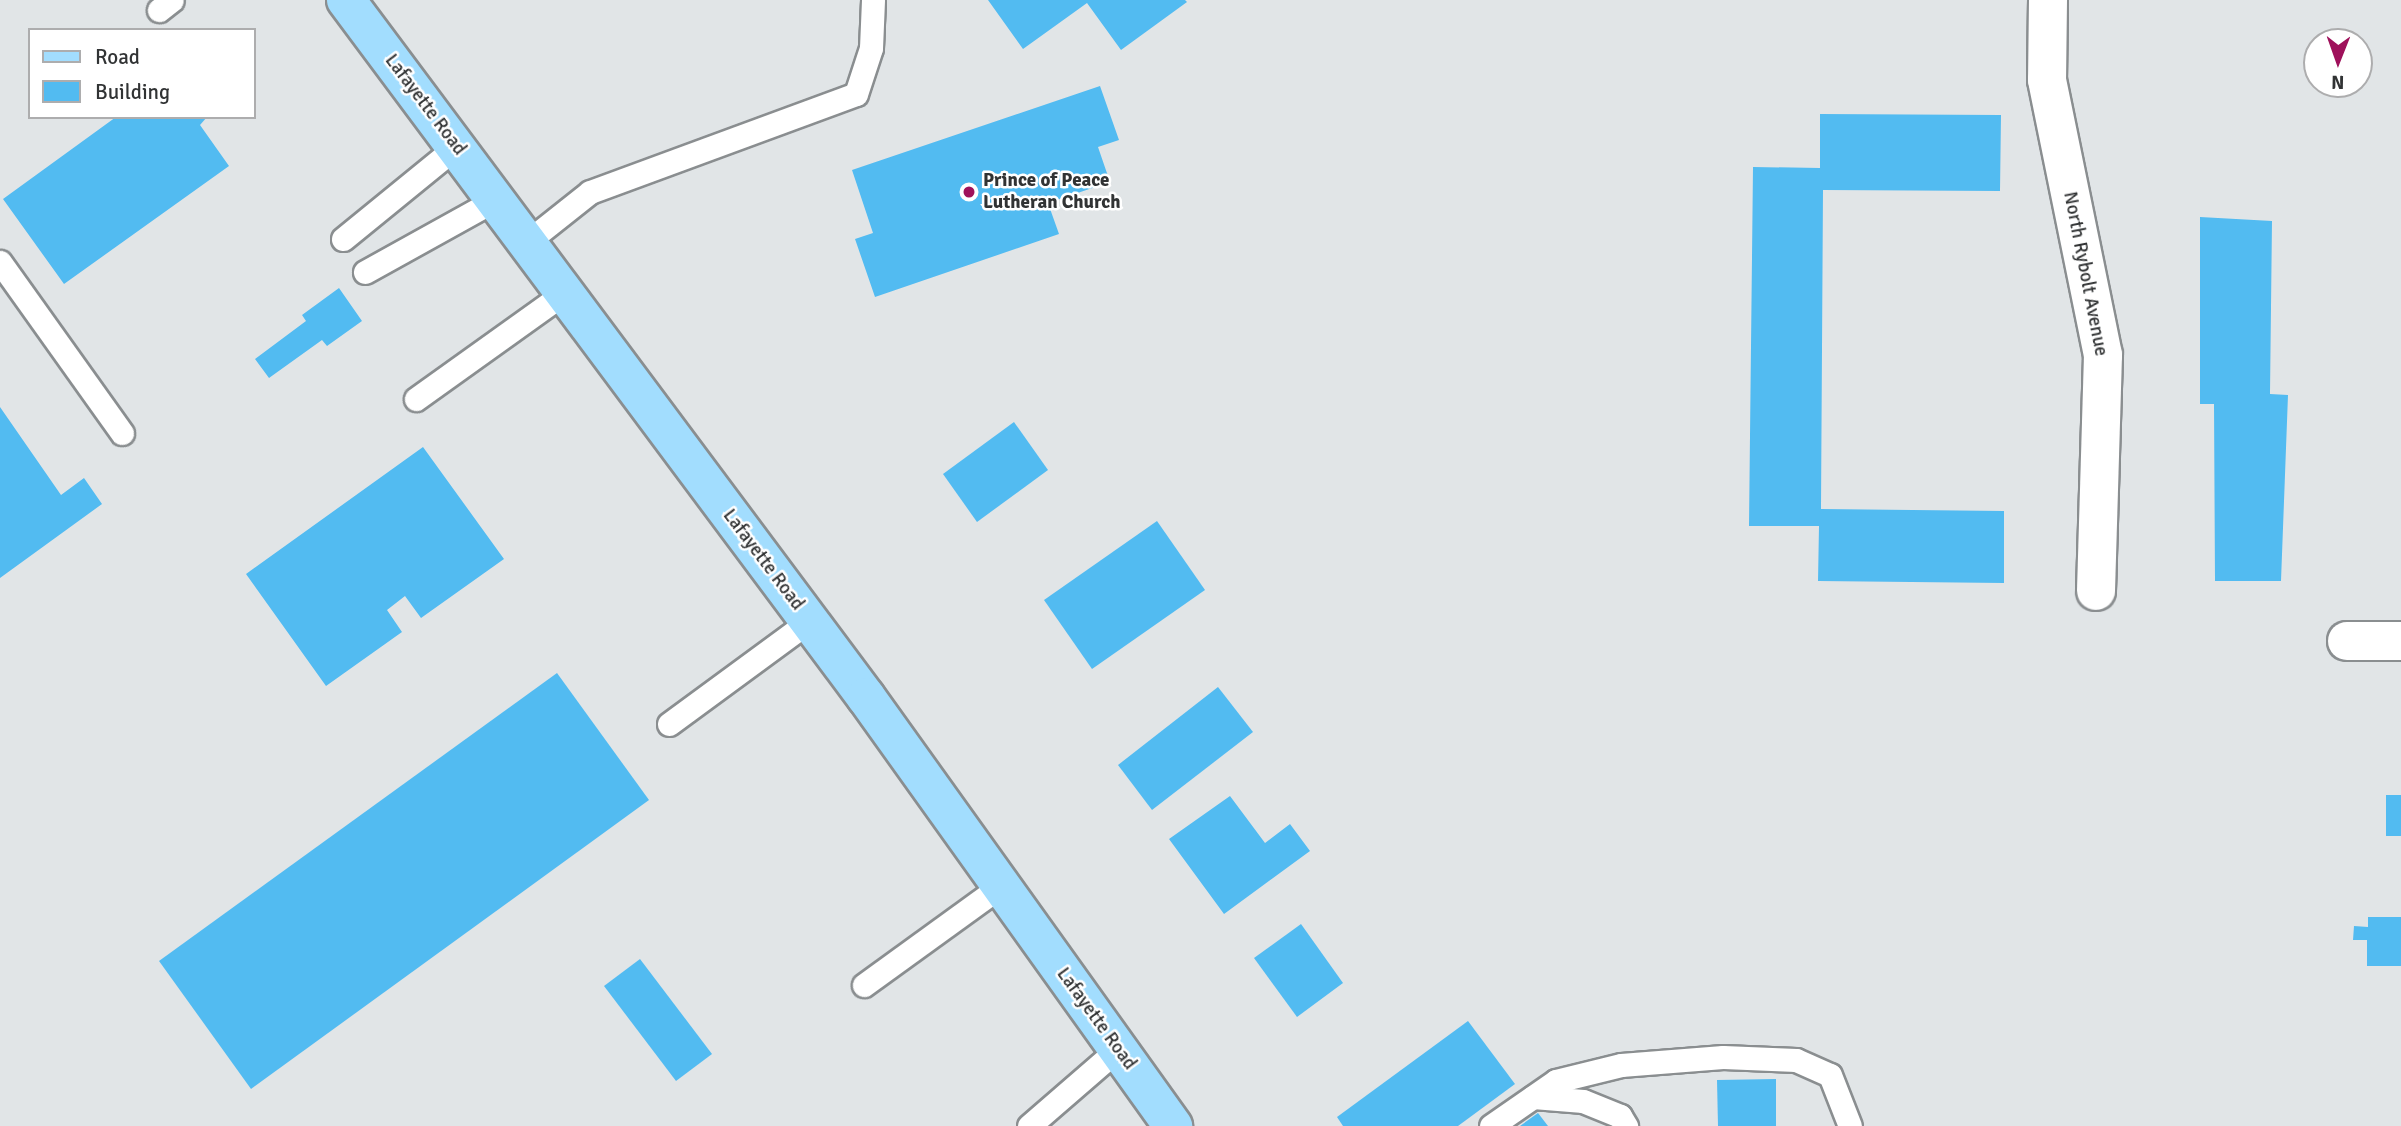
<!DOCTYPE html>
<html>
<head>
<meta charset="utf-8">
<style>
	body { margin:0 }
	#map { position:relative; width:2401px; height:1126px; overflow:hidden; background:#e1e5e7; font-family:Signika,sans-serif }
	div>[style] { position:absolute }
	.building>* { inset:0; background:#52bbf1 }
	.roads { filter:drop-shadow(2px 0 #8a8e90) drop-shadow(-2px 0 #8a8e90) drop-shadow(0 2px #8a8e90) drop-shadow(0 -2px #8a8e90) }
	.lane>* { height:23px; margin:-11.5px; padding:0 11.5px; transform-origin:11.5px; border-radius:11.5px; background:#fff }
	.street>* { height:38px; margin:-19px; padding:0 19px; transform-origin:19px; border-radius:19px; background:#fff }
	.primary>* { height:38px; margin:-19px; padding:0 19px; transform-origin:19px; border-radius:19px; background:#a2ddfe }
	.dots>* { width:19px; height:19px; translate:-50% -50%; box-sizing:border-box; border:4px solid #fff; border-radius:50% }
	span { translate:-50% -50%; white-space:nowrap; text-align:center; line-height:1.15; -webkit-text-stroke:5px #fff; paint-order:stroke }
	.street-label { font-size:19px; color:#313334 }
	.poi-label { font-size:19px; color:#313334; font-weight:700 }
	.left { translate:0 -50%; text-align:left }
	.legend { position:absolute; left:28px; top:28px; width:228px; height:91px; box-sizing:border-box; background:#fff; border:2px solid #adadae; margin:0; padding:9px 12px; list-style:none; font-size:21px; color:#313334 }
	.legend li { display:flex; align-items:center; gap:14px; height:35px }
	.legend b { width:35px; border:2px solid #adadae }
	.north { position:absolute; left:2303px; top:28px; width:70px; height:70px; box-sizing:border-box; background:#fff; border:2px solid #adadae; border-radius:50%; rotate:181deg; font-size:19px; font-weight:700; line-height:28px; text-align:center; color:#313334 }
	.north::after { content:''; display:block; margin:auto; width:24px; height:32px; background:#9f115b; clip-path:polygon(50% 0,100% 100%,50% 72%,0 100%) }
</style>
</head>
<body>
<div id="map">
	<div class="building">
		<div style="clip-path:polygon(988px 0,1185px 0,1187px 2px,1121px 50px,1087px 3px,1023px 49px)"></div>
		<div style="clip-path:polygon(1100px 86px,1119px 140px,1098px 147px,1110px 182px,1048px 203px,1059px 234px,875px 297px,855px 239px,873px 233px,852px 170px)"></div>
		<div style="clip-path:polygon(1820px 114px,2001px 115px,2000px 191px,1823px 190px,1821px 509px,2004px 511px,2004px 583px,1818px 581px,1819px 526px,1749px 526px,1753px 167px,1820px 168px)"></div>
		<div style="clip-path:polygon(116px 117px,207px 117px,200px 125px,229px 166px,64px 284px,3px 199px)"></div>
		<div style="clip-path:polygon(2200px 217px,2272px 221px,2270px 394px,2288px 395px,2281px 581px,2215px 581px,2214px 404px,2200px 404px)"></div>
		<div style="clip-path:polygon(339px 288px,362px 321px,327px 346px,322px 340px,269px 378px,255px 359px,306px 321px,302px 315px)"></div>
		<div style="clip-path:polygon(0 407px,61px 495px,84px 478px,102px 504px,0 578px)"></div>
		<div style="clip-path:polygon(1014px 422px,1048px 470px,977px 522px,943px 474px)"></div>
		<div style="clip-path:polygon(423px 447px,504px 559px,421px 618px,405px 596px,387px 610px,402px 632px,326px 686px,246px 574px)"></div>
		<div style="clip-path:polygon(1157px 521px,1205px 590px,1092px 669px,1044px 600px)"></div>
		<div style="clip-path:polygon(557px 673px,649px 800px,251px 1089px,159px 961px)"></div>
		<div style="clip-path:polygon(1218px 687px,1253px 732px,1152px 810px,1118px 765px)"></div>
		<div style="clip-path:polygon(2386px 795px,2401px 795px,2401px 836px,2386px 836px)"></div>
		<div style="clip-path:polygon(1230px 796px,1265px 843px,1290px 824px,1310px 851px,1224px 914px,1169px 839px)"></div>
		<div style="clip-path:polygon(2368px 917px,2401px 917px,2401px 966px,2367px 966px,2367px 940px,2353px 940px,2354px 926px,2368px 927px)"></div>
		<div style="clip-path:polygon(1301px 924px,1343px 983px,1297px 1017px,1254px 958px)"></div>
		<div style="clip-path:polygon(640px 959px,712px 1054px,676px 1081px,604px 986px)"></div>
		<div style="clip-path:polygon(1468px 1021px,1515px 1084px,1458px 1126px,1343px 1126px,1337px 1117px)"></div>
		<div style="clip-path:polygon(1776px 1079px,1776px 1126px,1718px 1126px,1717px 1080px)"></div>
		<div style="clip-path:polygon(1538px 1113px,1548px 1126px,1520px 1126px)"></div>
	</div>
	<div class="roads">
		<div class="lane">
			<div style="left:159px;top:10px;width:16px;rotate:-38deg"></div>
			<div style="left:343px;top:239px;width:146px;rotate:-39.2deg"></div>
			<div style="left:527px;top:242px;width:80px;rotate:-38.4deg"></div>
			<div style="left:590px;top:192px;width:283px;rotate:-20.2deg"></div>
			<div style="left:856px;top:94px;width:48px;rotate:-71.9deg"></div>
			<div style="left:871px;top:48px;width:48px;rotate:-87.6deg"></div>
			<div style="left:0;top:262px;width:210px;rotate:54.5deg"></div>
			<div style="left:365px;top:272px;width:149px;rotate:-29deg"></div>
			<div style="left:416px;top:399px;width:182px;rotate:-35.6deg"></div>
			<div style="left:669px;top:724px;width:174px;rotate:-36.3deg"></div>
			<div style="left:864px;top:985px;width:169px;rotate:-35.9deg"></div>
			<div style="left:1533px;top:1097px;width:50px;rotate:4.6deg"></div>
			<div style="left:1583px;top:1101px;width:40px;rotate:22deg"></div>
			<div style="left:1620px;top:1116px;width:12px;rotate:59deg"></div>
			<div style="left:1029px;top:1126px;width:118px;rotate:-40.9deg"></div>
			<div style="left:1491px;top:1126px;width:79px;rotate:-34.7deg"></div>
			<div style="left:1556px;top:1081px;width:67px;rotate:-13.8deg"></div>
			<div style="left:1621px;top:1065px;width:102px;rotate:-4.5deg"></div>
			<div style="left:1723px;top:1057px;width:73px;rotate:2.4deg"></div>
			<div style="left:1796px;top:1060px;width:37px;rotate:24deg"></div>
			<div style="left:1830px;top:1075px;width:55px;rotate:68.6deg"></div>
		</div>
		<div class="street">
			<div style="left:2048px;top:0;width:80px;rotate:90.7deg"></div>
			<div style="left:2047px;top:80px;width:281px;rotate:78.5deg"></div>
			<div style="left:2103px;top:355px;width:236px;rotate:91.7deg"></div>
			<div style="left:2347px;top:641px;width:54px"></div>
		</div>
		<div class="primary">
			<div style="left:346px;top:0;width:870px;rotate:53.28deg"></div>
			<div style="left:866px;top:697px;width:528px;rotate:54.41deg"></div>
		</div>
	</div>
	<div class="dots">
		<div style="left:969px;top:192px;background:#9f115b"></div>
	</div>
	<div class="street-label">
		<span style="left:425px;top:105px;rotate:53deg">Lafayette Road</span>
		<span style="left:2085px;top:274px;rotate:79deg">North Rybolt Avenue</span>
		<span style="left:763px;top:560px;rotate:53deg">Lafayette Road</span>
		<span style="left:1096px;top:1019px;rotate:54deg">Lafayette Road</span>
	</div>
	<div class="poi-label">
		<span class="left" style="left:983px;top:192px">Prince of Peace<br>Lutheran Church</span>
	</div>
	<ul class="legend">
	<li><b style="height:9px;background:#a2ddfe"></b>Road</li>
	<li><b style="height:19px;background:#52bbf1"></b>Building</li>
	</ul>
	<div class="north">N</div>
</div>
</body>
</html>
